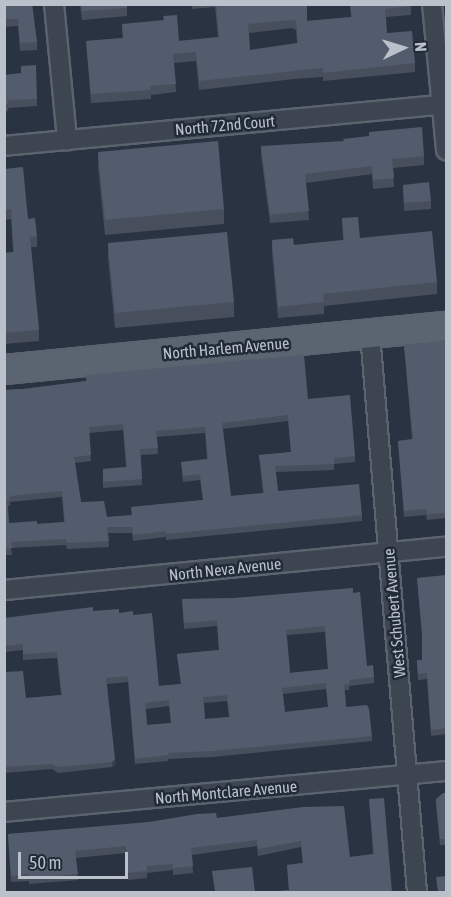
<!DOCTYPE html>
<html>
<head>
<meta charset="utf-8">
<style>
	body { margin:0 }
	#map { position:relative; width:451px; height:897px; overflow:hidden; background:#293341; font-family:"Asap Condensed",sans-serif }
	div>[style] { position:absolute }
	.roads { filter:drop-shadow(2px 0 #5b636f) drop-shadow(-2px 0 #5b636f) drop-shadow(0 2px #5b636f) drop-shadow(0 -2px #5b636f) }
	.street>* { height:18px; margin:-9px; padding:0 9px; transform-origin:9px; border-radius:9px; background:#3d4551 }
	.primary>* { height:27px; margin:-13.5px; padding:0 13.5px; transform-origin:13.5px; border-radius:13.5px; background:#5b6471 }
	.wall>* { inset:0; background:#474f5d }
	.shaded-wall>* { inset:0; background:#39404c }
	.building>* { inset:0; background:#525c6c }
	span { translate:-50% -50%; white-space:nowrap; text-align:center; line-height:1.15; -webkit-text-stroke:5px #212a37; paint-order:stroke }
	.street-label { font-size:16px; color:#bac1cb }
	.frame { position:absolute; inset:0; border:6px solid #bac1cb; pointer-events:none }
	.north { position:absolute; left:373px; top:18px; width:60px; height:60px; -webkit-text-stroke:4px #212a37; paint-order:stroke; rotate:86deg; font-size:16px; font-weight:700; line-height:24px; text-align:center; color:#bac1cb }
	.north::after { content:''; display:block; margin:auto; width:21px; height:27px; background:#bac1cb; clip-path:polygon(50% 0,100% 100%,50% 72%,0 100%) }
	.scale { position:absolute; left:18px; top:852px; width:110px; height:27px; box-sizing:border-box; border:3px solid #bac1cb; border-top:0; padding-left:8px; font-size:18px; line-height:21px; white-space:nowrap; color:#bac1cb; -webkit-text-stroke:4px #212a37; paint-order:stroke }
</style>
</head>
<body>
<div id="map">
	<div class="roads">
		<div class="street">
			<div style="left:54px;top:4px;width:137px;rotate:84.5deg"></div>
			<div style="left:432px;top:4px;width:147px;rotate:84.5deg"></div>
			<div style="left:4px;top:146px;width:444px;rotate:-5.4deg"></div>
			<div style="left:370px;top:334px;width:560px;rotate:85.19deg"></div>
			<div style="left:4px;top:590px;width:444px;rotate:-5.6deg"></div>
			<div style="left:4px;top:812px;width:444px;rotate:-5.3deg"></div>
		</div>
		<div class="primary">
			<div style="left:4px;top:369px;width:444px;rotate:-5.6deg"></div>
		</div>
	</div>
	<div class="wall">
		<div style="clip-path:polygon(4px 4px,32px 4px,37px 42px,37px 50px,20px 51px,18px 26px,4px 27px)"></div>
		<div style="clip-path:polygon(80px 4px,127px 4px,127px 16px,82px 20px)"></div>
		<div style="clip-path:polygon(evenodd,192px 4px,307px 4px,307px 21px,351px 17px,350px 4px,411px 4px,411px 15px,386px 17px,387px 33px,415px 63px,415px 72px,323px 81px,323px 77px,294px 79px,199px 90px,196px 61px,174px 63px,176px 92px,151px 95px,151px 99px,91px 103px,86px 41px,123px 38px,122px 24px,179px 41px,218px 37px,215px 7px,192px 9px,192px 4px,292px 28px,296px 30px,297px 43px,250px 50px,249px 33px,292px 28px)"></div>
		<div style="clip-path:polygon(4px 75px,37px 99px,37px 106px,8px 108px,8px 111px,4px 112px)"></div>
		<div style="clip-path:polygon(261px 146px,424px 156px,424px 165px,393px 168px,394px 187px,373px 189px,372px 174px,306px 183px,309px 220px,270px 223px,261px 155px)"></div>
		<div style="clip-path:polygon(98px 152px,224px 209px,224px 224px,105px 235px,98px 167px)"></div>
		<div style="clip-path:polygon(4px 169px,37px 236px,37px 247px,31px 247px,39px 330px,39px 341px,4px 344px,4px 253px,13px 252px,11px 219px,4px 220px)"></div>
		<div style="clip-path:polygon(403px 185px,431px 201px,431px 209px,404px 211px)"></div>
		<div style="clip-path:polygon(342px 218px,360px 238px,437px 282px,437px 294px,324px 306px,324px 314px,278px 318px,272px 252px,272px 240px,294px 245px,343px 240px)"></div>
		<div style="clip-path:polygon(108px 243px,234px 302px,234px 317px,115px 328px,108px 258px)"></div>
		<div style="clip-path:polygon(447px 341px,447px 518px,427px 520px,426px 515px,404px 517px,398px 441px,412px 439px,404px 345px)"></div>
		<div style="clip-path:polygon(evenodd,86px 375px,308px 399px,355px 456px,355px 462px,334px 464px,334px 470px,276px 472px,278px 491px,362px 515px,362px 521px,166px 540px,166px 537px,133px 541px,132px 533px,108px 533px,109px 547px,67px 549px,66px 545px,11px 548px,12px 555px,4px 555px,4px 390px,23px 389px,86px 381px,86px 375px,288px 421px,291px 452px,259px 455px,263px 493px,231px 496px,223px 429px,288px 421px,86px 375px,123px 430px,126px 467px,103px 469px,103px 488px,142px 485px,141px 455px,158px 454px,157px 437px,205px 433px,207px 459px,181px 462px,183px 482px,200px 480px,203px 500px,131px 507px,132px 515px,107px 517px,81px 502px,75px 463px,91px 461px,89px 433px,123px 430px,86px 375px,62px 497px,64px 522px,37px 524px,9px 523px,8px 506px,10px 506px,10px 502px,62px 497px)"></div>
		<div style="clip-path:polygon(447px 575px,447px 734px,431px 736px,427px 679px,418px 680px,417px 666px,417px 660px,422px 660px,422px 636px,417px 578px)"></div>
		<div style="clip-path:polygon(evenodd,353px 593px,367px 666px,374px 677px,374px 683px,349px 686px,349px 690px,345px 690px,346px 707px,372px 736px,372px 741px,213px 757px,168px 759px,168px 761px,135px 764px,128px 682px,107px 684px,115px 765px,112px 767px,58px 773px,52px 769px,4px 773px,4px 672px,26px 698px,61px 695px,57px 658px,23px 660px,23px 650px,4px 652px,4px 618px,93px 611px,119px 613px,133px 615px,159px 686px,181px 684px,177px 654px,219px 650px,217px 626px,184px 629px,182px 599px,234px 598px,353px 593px,325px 632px,328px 669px,290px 673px,287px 635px,325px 632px,353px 593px,326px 689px,328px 707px,285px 712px,283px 694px,326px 689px,353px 593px,227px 701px,229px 717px,205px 719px,204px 703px,227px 701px,353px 593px,169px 706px,171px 723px,147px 725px,146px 709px,169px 706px)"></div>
		<div style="clip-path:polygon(447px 793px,447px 849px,445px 845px,440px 845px,436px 806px,436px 799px)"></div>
		<div style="clip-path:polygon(369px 799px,392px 892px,289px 890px,287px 865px,303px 863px,301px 847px,258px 856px,257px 846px,192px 855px,193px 873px,173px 875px,173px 870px,147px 873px,147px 878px,128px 880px,126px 853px,76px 858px,78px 880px,29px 884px,29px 881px,11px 882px,8px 834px,217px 818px,304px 807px,350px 857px,373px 854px)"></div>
	</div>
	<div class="shaded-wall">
		<div style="clip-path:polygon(115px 759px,115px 765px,112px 767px,112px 762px)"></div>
	</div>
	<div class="building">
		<div style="clip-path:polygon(4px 4px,32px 4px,37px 42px,20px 43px,18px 19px,4px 19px)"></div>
		<div style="clip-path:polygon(81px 4px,127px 4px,127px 8px,82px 11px)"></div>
		<div style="clip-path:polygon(evenodd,216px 4px,307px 4px,307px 21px,352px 17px,350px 4px,411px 4px,411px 6px,385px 9px,387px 33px,412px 31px,415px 63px,323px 73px,323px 68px,294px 71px,199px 81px,196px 52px,173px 54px,176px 84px,150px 86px,151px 90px,91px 94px,86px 41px,123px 38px,122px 24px,164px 20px,163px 16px,177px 15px,179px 41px,219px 37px,216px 4px,292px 20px,296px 21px,298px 43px,250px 50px,248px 24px,292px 20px)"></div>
		<div style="clip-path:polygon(36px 65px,37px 99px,7px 100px,8px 104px,4px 104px,4px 75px,21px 73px,21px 66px)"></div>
		<div style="clip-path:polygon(422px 127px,424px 156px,392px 159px,394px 178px,373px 180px,372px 166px,305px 174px,309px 211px,270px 215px,261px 146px,344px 141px,343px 139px,369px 136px,369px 132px)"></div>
		<div style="clip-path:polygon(218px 141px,224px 209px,105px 220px,98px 152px)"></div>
		<div style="clip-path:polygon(23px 167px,28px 219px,35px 218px,37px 236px,30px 237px,39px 330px,4px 333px,4px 253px,14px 252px,11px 209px,4px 210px,4px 169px)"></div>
		<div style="clip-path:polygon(429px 182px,431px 201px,404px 203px,403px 185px)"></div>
		<div style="clip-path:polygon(358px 217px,360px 238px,432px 231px,437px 282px,323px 294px,324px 302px,278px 307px,272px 240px,293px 238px,294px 245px,344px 240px,342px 218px)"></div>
		<div style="clip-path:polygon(227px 232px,234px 302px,115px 313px,108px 243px)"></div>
		<div style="clip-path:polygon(447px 341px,447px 513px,427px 514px,426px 509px,404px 511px,398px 441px,413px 439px,404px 345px)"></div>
		<div style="clip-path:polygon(evenodd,304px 355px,308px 399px,350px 395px,355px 456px,334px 458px,334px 464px,275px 466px,278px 491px,359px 484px,362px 515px,166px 534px,166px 531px,133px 535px,132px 527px,107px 527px,109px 541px,67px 543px,66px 539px,11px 542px,12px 548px,4px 549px,4px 390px,23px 389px,87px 381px,86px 375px,304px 355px,288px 415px,291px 452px,259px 455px,264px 493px,231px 496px,222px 423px,288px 415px,304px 355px,123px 424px,127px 467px,103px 469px,103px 482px,142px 479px,140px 449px,158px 448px,156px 431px,205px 427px,208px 459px,181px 462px,183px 476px,200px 474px,203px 500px,131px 507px,132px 515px,107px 517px,104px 501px,81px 502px,74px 457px,91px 455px,89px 427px,123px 424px,304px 355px,62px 491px,65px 522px,37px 524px,37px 521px,9px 523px,7px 500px,10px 500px,10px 496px,62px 491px)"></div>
		<div style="clip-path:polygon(447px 575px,447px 728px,431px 730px,427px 673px,418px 674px,417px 660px,422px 660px,422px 631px,417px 578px)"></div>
		<div style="clip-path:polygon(evenodd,353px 588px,353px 593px,360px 592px,367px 666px,373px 665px,374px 677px,349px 680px,349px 684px,344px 684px,346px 707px,367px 705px,369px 709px,372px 736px,213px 751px,168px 753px,168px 755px,135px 759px,128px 676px,106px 678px,115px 759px,112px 762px,58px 767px,52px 764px,4px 767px,4px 672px,23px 671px,26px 698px,62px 695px,57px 652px,23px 654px,23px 644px,4px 646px,4px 618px,93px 607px,93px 611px,119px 609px,119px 613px,133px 611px,133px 615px,152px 613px,159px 686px,181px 684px,177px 654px,219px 650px,217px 620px,184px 623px,182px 599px,234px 598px,353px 588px,325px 626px,328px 669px,290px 673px,286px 630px,325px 626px,353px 588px,326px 683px,328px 707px,285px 712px,282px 688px,326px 683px,353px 588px,227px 695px,230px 717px,205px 719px,203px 697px,227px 695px,353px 588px,169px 700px,171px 723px,147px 725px,145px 703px,169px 700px)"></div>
		<div style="clip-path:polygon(443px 793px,447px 793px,447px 843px,445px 839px,440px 839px,436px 799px)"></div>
		<div style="clip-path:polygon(384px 798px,392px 892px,268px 892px,289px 890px,287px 865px,303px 863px,301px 841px,258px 849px,257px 840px,191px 848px,193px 866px,173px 868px,173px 864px,147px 866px,147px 871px,128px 873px,126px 846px,75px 851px,78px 874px,29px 878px,29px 874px,11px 876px,8px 834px,149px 822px,197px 814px,216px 813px,217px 818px,304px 807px,344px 806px,350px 857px,374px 854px,369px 799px)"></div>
		<div style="clip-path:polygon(252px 867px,255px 892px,215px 892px,212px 871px)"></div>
		<div style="clip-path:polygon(447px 876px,447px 892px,438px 892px,436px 877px)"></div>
	</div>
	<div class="street-label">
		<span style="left:225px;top:125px;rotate:-5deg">North 72nd Court</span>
		<span style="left:226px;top:348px;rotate:-5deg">North Harlem Avenue</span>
		<span style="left:225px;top:569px;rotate:-6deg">North Neva Avenue</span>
		<span style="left:394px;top:613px;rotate:-95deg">West Schubert Avenue</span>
		<span style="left:226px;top:792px;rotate:-5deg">North Montclare Avenue</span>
	</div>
	<div class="frame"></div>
	<div class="north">N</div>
	<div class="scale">50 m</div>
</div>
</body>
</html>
